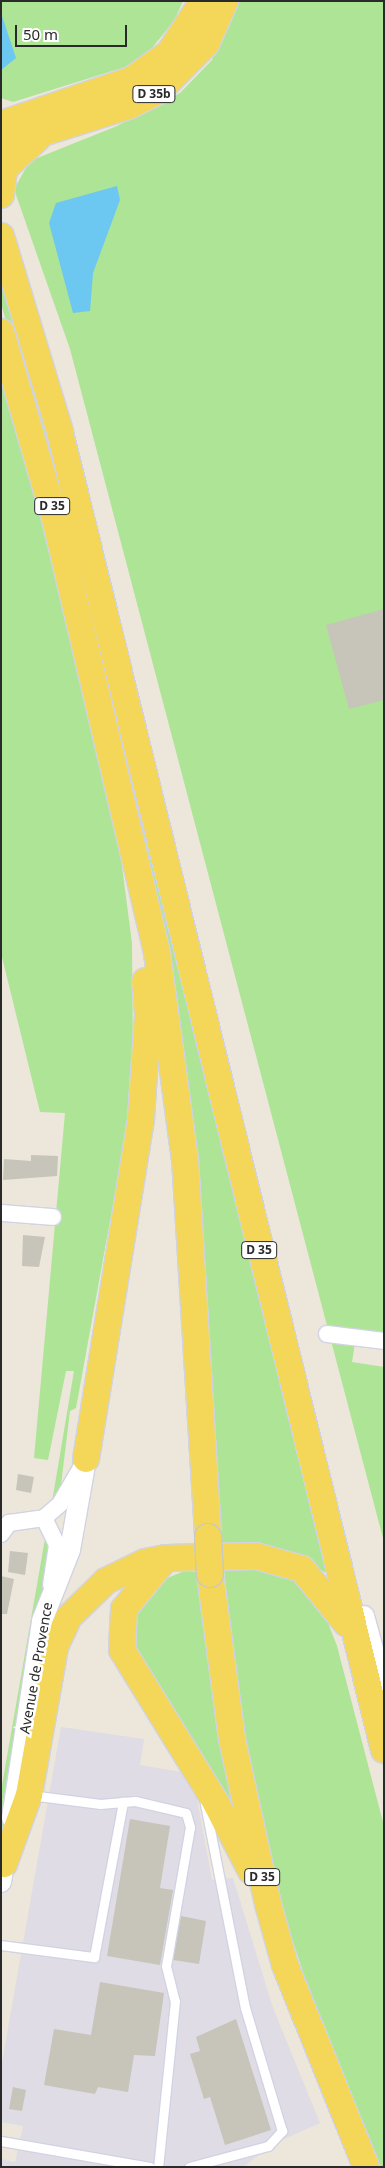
<!DOCTYPE html>
<html>
<head>
<meta charset="utf-8">
<style>
	body { margin:0 }
	#map { position:relative; width:385px; height:2168px; overflow:hidden; background:#ece6db; font-family:"Noto Sans",sans-serif }
	div>[style] { position:absolute }
	.industrial>* { inset:0; background:#dfdce5 }
	.green>* { inset:0; background:#ade496 }
	.water>* { inset:0; background:#6cc7f1 }
	.building>* { inset:0; background:#c7c4ba }
	.roads { filter:drop-shadow(1px 0 #d1d3e3) drop-shadow(-1px 0 #d1d3e3) drop-shadow(0 1px #d1d3e3) drop-shadow(0 -1px #d1d3e3) }
	.service>* { height:9px; margin:-4.5px; padding:0 4.5px; transform-origin:4.5px; border-radius:4.5px; background:#fff }
	.minor>* { height:16px; margin:-8px; padding:0 8px; transform-origin:8px; border-radius:8px; background:#fff }
	.tertiary>* { height:20px; margin:-10px; padding:0 10px; transform-origin:10px; border-radius:10px; background:#fff }
	.primary>* { height:26px; margin:-13px; padding:0 13px; transform-origin:13px; border-radius:13px; background:#f4d759 }
	.bridges { filter:drop-shadow(1px 0 #c8c8c8) drop-shadow(-1px 0 #c8c8c8) drop-shadow(0 1px #c8c8c8) drop-shadow(0 -1px #c8c8c8) }
	.primary-bridge>* { height:26px; margin:-13px; padding:0 13px; transform-origin:13px; border-radius:13px; background:#f4d759 }
	span { translate:-50% -50%; white-space:nowrap; text-align:center; line-height:1.15; -webkit-text-stroke:5px #fff; paint-order:stroke }
	.shield-label span { padding:1px 4px; background:#fff; border:1px solid; border-radius:4px; -webkit-text-stroke-width:0 }
	.shield-label { font-size:12px; color:#2a2a2a; font-weight:700 }
	.street-label { font-size:14px; color:#2a2a2a }
	.frame { position:absolute; inset:0; border:2px solid #2a2a2a; pointer-events:none }
	.scale { position:absolute; left:15px; top:25px; width:112px; height:22px; box-sizing:border-box; border:2px solid #2a2a2a; border-top:0; padding-left:6px; font-size:15px; line-height:18px; white-space:nowrap; color:#2a2a2a; -webkit-text-stroke:4px #fff; paint-order:stroke }
</style>
</head>
<body>
<div id="map">
	<div class="industrial">
		<div style="clip-path:polygon(61px 1727px,144px 1739px,140px 1765px,181px 1772px,197px 1799px,212px 1880px,233px 1878px,273px 2008px,320px 2123px,275px 2143px,243px 2167px,1px 2167px,1px 2159px,15px 2162px,23px 2126px,1px 2122px,1px 2068px)"></div>
	</div>
	<div class="green">
		<div style="clip-path:polygon(1px 1px,183px 1px,174px 21px,147px 54px,125px 67px,13px 102px,1px 98px)"></div>
		<div style="clip-path:polygon(237px 1px,384px 1px,384px 1340px,356px 1337px,352px 1362px,384px 1367px,384px 1542px,70px 349px,14px 189px,30px 161px,117px 126px,180px 93px,212px 60px)"></div>
		<div style="clip-path:polygon(1px 269px,32px 364px,326px 1573px,300px 1557px,256px 1545px,221px 1543px,198px 1182px,26px 385px,1px 304px)"></div>
		<div style="clip-path:polygon(1px 381px,31px 480px,118px 836px,132px 943px,133px 1062px,128px 1122px,76px 1408px,70px 1411px,60px 1493px,52px 1502px,74px 1371px,66px 1371px,48px 1460px,34px 1458px,65px 1113px,40px 1112px,1px 953px)"></div>
		<div style="clip-path:polygon(46px 1533px,52px 1542px,1px 1836px,1px 1791px)"></div>
		<div style="clip-path:polygon(223px 1561px,293px 1574px,321px 1605px,337px 1646px,384px 1826px,384px 2167px,377px 2167px,327px 2046px,279px 1898px,243px 1734px)"></div>
		<div style="clip-path:polygon(187px 1570px,198px 1573px,222px 1756px,237px 1822px,134px 1653px,136px 1608px,160px 1581px)"></div>
	</div>
	<div class="water">
		<div style="clip-path:polygon(1px 13px,16px 58px,1px 70px)"></div>
		<div style="clip-path:polygon(117px 186px,120px 200px,93px 273px,90px 311px,73px 313px,49px 223px,56px 203px)"></div>
	</div>
	<div class="building">
		<div style="clip-path:polygon(384px 609px,384px 700px,349px 709px,326px 625px)"></div>
		<div style="clip-path:polygon(31px 1155px,58px 1156px,57px 1176px,3px 1180px,4px 1159px,31px 1161px)"></div>
		<div style="clip-path:polygon(23px 1235px,45px 1237px,39px 1267px,22px 1266px)"></div>
		<div style="clip-path:polygon(18px 1474px,34px 1477px,31px 1493px,16px 1490px)"></div>
		<div style="clip-path:polygon(10px 1551px,28px 1553px,25px 1575px,8px 1572px)"></div>
		<div style="clip-path:polygon(1px 1576px,14px 1579px,7px 1614px,1px 1614px)"></div>
		<div style="clip-path:polygon(130px 1819px,170px 1826px,160px 1888px,173px 1890px,160px 1965px,107px 1956px)"></div>
		<div style="clip-path:polygon(181px 1916px,206px 1921px,199px 1964px,173px 1960px)"></div>
		<div style="clip-path:polygon(100px 1982px,164px 1993px,155px 2056px,134px 2055px,128px 2092px,98px 2087px,95px 2094px,44px 2085px,54px 2029px,91px 2035px)"></div>
		<div style="clip-path:polygon(236px 2019px,271px 2130px,225px 2145px,210px 2097px,204px 2099px,190px 2054px,200px 2051px,196px 2037px)"></div>
		<div style="clip-path:polygon(13px 2087px,26px 2090px,22px 2111px,9px 2109px)"></div>
	</div>
	<div class="roads">
		<div class="service">
			<div style="left:30px;top:1795px;width:71px;rotate:7.3deg"></div>
			<div style="left:100px;top:1804px;width:35px;rotate:-5deg"></div>
			<div style="left:135px;top:1801px;width:52px;rotate:13.2deg"></div>
			<div style="left:186px;top:1813px;width:15px;rotate:74deg"></div>
			<div style="left:190px;top:1827px;width:141px;rotate:99.8deg"></div>
			<div style="left:166px;top:1966px;width:36px;rotate:76deg"></div>
			<div style="left:175px;top:2001px;width:167px;rotate:95.8deg"></div>
			<div style="left:1px;top:1945px;width:94px;rotate:7.4deg"></div>
			<div style="left:94px;top:1957px;width:158px;rotate:-79.4deg"></div>
			<div style="left:1px;top:2141px;width:151px;rotate:9.9deg"></div>
			<div style="left:189px;top:2167px;width:82px;rotate:-14.9deg"></div>
			<div style="left:268px;top:2146px;width:21px;rotate:-47deg"></div>
			<div style="left:282px;top:2131px;width:128px;rotate:-106.7deg"></div>
			<div style="left:245px;top:2008px;width:208px;rotate:-101.1deg"></div>
		</div>
		<div class="minor">
			<div style="left:1px;top:1213px;width:52px;rotate:4.4deg"></div>
			<div style="left:327px;top:1334px;width:57px;rotate:7deg"></div>
			<div style="left:44px;top:1518px;width:30px;rotate:64deg"></div>
			<div style="left:57px;top:1545px;width:40px;rotate:98.5deg"></div>
			<div style="left:44px;top:1518px;width:21px;rotate:-41deg"></div>
			<div style="left:60px;top:1504px;width:44px;rotate:-59.9deg"></div>
			<div style="left:1px;top:1534px;width:14px;rotate:-54deg"></div>
			<div style="left:9px;top:1523px;width:35px;rotate:-8deg"></div>
		</div>
		<div class="tertiary">
			<div style="left:364px;top:1616px;width:76px;rotate:74.7deg"></div>
			<div style="left:12px;top:1818px;width:199px;rotate:-81.3deg"></div>
			<div style="left:42px;top:1621px;width:76px;rotate:-68.5deg"></div>
			<div style="left:70px;top:1550px;width:92px;rotate:-80deg"></div>
			<div style="left:1px;top:1882px;width:31px;rotate:-81deg"></div>
		</div>
		<div class="primary">
			<div style="left:1px;top:124px;width:137px;rotate:-18.7deg"></div>
			<div style="left:131px;top:80px;width:47px;rotate:-35.4deg"></div>
			<div style="left:169px;top:53px;width:62px;rotate:-56.8deg"></div>
			<div style="left:1px;top:146px;width:134px;rotate:-17.4deg"></div>
			<div style="left:129px;top:106px;width:34px;rotate:-27deg"></div>
			<div style="left:159px;top:91px;width:66px;rotate:-45deg"></div>
			<div style="left:206px;top:44px;width:47px;rotate:-66.2deg"></div>
			<div style="left:1px;top:195px;width:26px;rotate:-83deg"></div>
			<div style="left:4px;top:169px;width:46px;rotate:-42.4deg"></div>
			<div style="left:1px;top:236px;width:205px;rotate:73.2deg"></div>
			<div style="left:60px;top:432px;width:1357px;rotate:76.19deg"></div>
			<div style="left:1px;top:332px;width:198px;rotate:73.9deg"></div>
			<div style="left:56px;top:522px;width:443px;rotate:76.8deg"></div>
			<div style="left:157px;top:953px;width:208px;rotate:82.3deg"></div>
			<div style="left:185px;top:1159px;width:379px;rotate:86.5deg"></div>
			<div style="left:86px;top:1459px;width:345px;rotate:-80.8deg"></div>
			<div style="left:141px;top:1118px;width:104px;rotate:-86.1deg"></div>
			<div style="left:148px;top:1014px;width:33px;rotate:-95deg"></div>
			<div style="left:166px;top:1558px;width:66px;rotate:129.5deg"></div>
			<div style="left:124px;top:1609px;width:41px;rotate:92.8deg"></div>
			<div style="left:122px;top:1650px;width:180px;rotate:58.4deg"></div>
			<div style="left:216px;top:1803px;width:76px;rotate:62.8deg"></div>
			<div style="left:210px;top:1574px;width:166px;rotate:82.4deg"></div>
			<div style="left:232px;top:1739px;width:169px;rotate:77.7deg"></div>
			<div style="left:268px;top:1904px;width:63px;rotate:74.4deg"></div>
			<div style="left:285px;top:1965px;width:218px;rotate:68.1deg"></div>
			<div style="left:4px;top:1864px;width:73px;rotate:-70.1deg"></div>
			<div style="left:29px;top:1795px;width:150px;rotate:-80deg"></div>
			<div style="left:55px;top:1647px;width:33px;rotate:-65deg"></div>
			<div style="left:69px;top:1617px;width:52px;rotate:-44.2deg"></div>
			<div style="left:106px;top:1581px;width:43px;rotate:-26deg"></div>
			<div style="left:145px;top:1562px;width:21px;rotate:-11deg"></div>
			<div style="left:166px;top:1558px;width:90px;rotate:-1.3deg"></div>
			<div style="left:256px;top:1556px;width:48px;rotate:15.8deg"></div>
			<div style="left:302px;top:1569px;width:70px;rotate:50.8deg"></div>
		</div>
	</div>
	<div class="bridges">
		<div class="primary-bridge">
			<div style="left:208px;top:1537px;width:37px;rotate:87deg"></div>
		</div>
	</div>
	<div class="shield-label">
		<span style="left:154px;top:94px">D 35b</span>
		<span style="left:52px;top:506px">D 35</span>
		<span style="left:259px;top:1250px">D 35</span>
		<span style="left:262px;top:1877px">D 35</span>
	</div>
	<div class="street-label">
		<span style="left:36px;top:1668px;rotate:-80deg">Avenue de Provence</span>
	</div>
	<div class="frame"></div>
	<div class="scale">50 m</div>
</div>
</body>
</html>
